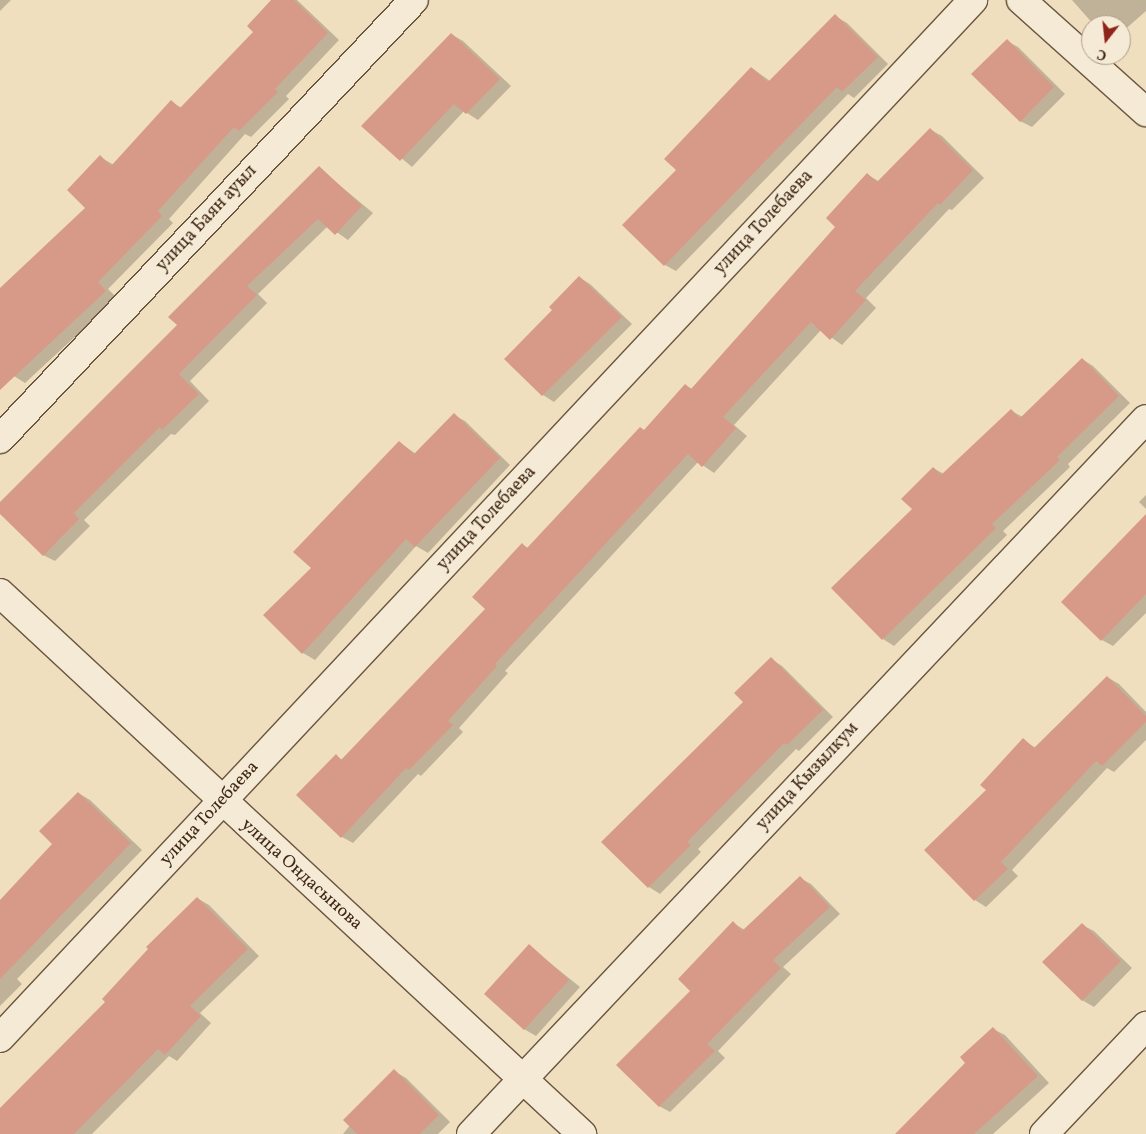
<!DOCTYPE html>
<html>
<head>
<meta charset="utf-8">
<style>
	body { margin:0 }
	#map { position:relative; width:1146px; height:1134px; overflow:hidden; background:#f0dfbf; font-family:Vollkorn,serif }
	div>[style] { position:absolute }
	.shadow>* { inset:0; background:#0003 }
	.building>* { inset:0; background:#d79a89 }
	.roads { filter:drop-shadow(1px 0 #6b5640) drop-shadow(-1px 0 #6b5640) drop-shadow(0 1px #6b5640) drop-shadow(0 -1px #6b5640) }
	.minor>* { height:28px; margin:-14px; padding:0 14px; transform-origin:14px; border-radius:14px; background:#f5ead5 }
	span { translate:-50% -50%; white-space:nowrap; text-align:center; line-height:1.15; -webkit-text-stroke:4.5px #f5ead5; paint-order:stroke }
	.street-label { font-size:18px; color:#3f2816 }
	.north { position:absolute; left:1081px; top:15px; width:50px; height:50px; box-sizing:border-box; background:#f5ead5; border:1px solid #ac9c89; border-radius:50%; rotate:196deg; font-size:14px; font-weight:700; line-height:20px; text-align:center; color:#3f2816 }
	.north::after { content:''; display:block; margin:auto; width:18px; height:22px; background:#8f2418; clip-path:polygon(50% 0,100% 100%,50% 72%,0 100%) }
</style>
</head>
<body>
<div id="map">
	<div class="shadow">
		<div style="clip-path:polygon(0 0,11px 0,0 11px)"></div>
		<div style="clip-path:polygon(273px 0,297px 0,339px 40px,286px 96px,289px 99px,251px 137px,245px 134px,169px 219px,173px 223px,108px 289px,117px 298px,25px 383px,14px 376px,0 362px,0 290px,87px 208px,100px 157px,114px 165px,171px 102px,182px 108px,255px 32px)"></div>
		<div style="clip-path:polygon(1072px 0,1146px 0,1146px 11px,1121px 33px,1121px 25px,1094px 25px)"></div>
		<div style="clip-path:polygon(835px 16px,847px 23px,888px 64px,854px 98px,848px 94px,676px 271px,665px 265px,678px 170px,752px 68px,770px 81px)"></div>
		<div style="clip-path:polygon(451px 34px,463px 41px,511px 86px,478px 120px,464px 111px,412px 167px,363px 126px)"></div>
		<div style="clip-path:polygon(1007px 41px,1018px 47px,1065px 94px,1032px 127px,1020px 121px)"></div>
		<div style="clip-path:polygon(931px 130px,942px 136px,984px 178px,952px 210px,949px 209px,866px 298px,876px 308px,842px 345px,821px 330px,734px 425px,747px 436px,714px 473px,698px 462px,505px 671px,508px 673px,459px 728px,463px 732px,421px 776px,418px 774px,353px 843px,342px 837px,336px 756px,343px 760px,486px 609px,522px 545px,528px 548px,645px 431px,685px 385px,692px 389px,837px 227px,868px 175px,880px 182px)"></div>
		<div style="clip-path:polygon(319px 168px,373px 213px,348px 240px,328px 226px,258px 294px,267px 303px,190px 381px,209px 401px,175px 435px,171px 434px,84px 520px,90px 526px,55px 561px,43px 555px,0 512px,0 504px,178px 325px)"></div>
		<div style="clip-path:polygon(579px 277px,590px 284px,632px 324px,554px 402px,543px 395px,554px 310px)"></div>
		<div style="clip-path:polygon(1082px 359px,1093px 366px,1130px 403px,1068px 464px,1070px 467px,1003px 531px,1007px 535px,894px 646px,883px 639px,913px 509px,933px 468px,944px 474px,1011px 411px,1023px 417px)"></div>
		<div style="clip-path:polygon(454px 415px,465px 421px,510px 465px,428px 553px,416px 546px,315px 660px,303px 653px,265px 615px,312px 568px,399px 442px,416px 454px)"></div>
		<div style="clip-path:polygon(1146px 495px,1146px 509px,1139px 502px)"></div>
		<div style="clip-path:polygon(1146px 515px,1146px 613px,1113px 646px,1102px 640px)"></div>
		<div style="clip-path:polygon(771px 659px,782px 666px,833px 717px,799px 751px,796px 749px,698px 849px,701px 852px,660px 894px,649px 887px,745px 702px)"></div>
		<div style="clip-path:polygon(1107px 677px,1119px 684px,1146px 712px,1146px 740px,1114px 772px,1107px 768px,1012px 870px,1018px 876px,986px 907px,975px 900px,988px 790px,1023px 740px,1036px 748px)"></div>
		<div style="clip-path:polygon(78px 793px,90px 800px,142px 850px,17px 979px,22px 984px,0 1006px,0 902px,54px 844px)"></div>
		<div style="clip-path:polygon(800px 878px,811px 884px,840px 914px,783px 967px,791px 974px,718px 1051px,725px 1058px,670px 1112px,659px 1106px,692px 991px,733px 923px,745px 930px)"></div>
		<div style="clip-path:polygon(197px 898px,209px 905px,259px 956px,200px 1013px,211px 1023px,177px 1061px,169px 1056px,92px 1134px,0 1134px,0 1111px,107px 1002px)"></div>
		<div style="clip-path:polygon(1082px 925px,1094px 931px,1132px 968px,1094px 1007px,1082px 1000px)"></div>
		<div style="clip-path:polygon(529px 946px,580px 987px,536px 1036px,524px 1029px)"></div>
		<div style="clip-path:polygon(993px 1029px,1005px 1035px,1049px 1083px,993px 1134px,910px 1134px)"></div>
		<div style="clip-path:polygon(394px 1071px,406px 1078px,450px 1122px,438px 1134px,343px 1134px)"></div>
	</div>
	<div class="building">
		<div style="clip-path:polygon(271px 0,294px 0,328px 33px,275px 89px,278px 92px,239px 131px,234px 127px,158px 211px,162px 216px,98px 282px,106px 291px,0 390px,0 288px,85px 208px,67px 190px,100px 155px,111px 166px,171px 100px,180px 108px,253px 32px,247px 26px)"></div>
		<div style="clip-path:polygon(835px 14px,878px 57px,842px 92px,837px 87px,664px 266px,622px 225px,676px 170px,664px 159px,751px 67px,768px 82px)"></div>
		<div style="clip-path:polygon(451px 33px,500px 79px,466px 114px,454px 104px,400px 161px,361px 126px)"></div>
		<div style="clip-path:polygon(1007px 39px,1054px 87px,1020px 122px,971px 74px)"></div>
		<div style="clip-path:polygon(930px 128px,973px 170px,940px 205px,938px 203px,855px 291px,866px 300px,830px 340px,811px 322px,723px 417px,736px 428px,702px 467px,688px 454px,495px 664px,497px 666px,448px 721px,453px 725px,409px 770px,406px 768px,341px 838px,296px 795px,336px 754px,341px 760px,485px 609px,472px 597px,522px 543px,527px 548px,640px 427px,644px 430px,685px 384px,691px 389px,835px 227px,826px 218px,867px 173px,877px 182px)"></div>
		<div style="clip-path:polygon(319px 166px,362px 206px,335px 235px,318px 219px,247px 286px,257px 295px,179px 374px,199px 394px,162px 430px,160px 427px,74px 513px,79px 519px,43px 556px,0 514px,0 502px,177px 325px,168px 317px)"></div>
		<div style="clip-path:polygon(579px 276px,622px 317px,542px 396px,504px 359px,552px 310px,549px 307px)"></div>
		<div style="clip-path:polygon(1082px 358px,1119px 396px,1057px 457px,1060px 460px,992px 524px,996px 528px,882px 640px,831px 588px,912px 509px,901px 499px,933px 467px,941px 475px,1011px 409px,1020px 418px)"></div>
		<div style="clip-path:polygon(454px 413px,500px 458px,415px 547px,406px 539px,302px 654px,263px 615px,311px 568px,293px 552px,399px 441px,414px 454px)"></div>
		<div style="clip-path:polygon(1146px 514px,1146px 594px,1101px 641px,1061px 602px)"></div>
		<div style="clip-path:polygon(771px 657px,823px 710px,787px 745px,784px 743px,687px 842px,691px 845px,648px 888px,601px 842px,743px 702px,734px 693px)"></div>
		<div style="clip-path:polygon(1107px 676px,1146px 716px,1146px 722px,1102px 766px,1096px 761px,1001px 862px,1008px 869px,974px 901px,924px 850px,986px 790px,980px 785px,1023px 738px,1034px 748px)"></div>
		<div style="clip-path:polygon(78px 792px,131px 843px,0 979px,0 900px,52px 844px,39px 831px)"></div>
		<div style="clip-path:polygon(800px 876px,830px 907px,773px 960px,781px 968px,707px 1044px,715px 1051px,659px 1107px,616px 1065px,690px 991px,678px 979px,733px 921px,742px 931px)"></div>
		<div style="clip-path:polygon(197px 897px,248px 949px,190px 1006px,201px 1016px,165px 1055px,158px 1049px,74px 1134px,0 1134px,0 1108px,105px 1002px,102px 999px,148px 949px,146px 947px)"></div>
		<div style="clip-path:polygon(1082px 923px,1121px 961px,1082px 1001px,1042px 962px)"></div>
		<div style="clip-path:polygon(529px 944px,569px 980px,524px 1030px,484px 994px)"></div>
		<div style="clip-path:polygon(993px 1027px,1038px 1076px,974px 1134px,895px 1134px,965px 1063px,960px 1057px)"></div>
		<div style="clip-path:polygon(394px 1069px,439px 1115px,420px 1134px,357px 1134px,343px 1120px)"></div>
	</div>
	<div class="roads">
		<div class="minor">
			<div style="left:1021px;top:0;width:168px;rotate:41.9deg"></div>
			<div style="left:0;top:439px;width:603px;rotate:-46.68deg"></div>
			<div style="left:0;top:593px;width:795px;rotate:42.91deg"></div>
			<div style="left:0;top:1038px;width:1423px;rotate:-46.85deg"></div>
			<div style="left:471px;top:1134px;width:983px;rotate:-46.65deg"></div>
			<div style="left:1044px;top:1134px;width:149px;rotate:-46.6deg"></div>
		</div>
	</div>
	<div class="street-label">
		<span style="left:207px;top:219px;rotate:-47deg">улица Баян ауыл</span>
		<span style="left:764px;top:223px;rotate:-47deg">улица Толебаева</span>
		<span style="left:487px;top:519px;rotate:-47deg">улица Толебаева</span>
		<span style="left:808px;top:777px;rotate:-47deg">улица Кызылкум</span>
		<span style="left:210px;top:814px;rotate:-47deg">улица Толебаева</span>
		<span style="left:301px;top:875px;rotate:42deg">улица Ондасынова</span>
	</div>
	<div class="north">С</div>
</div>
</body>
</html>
